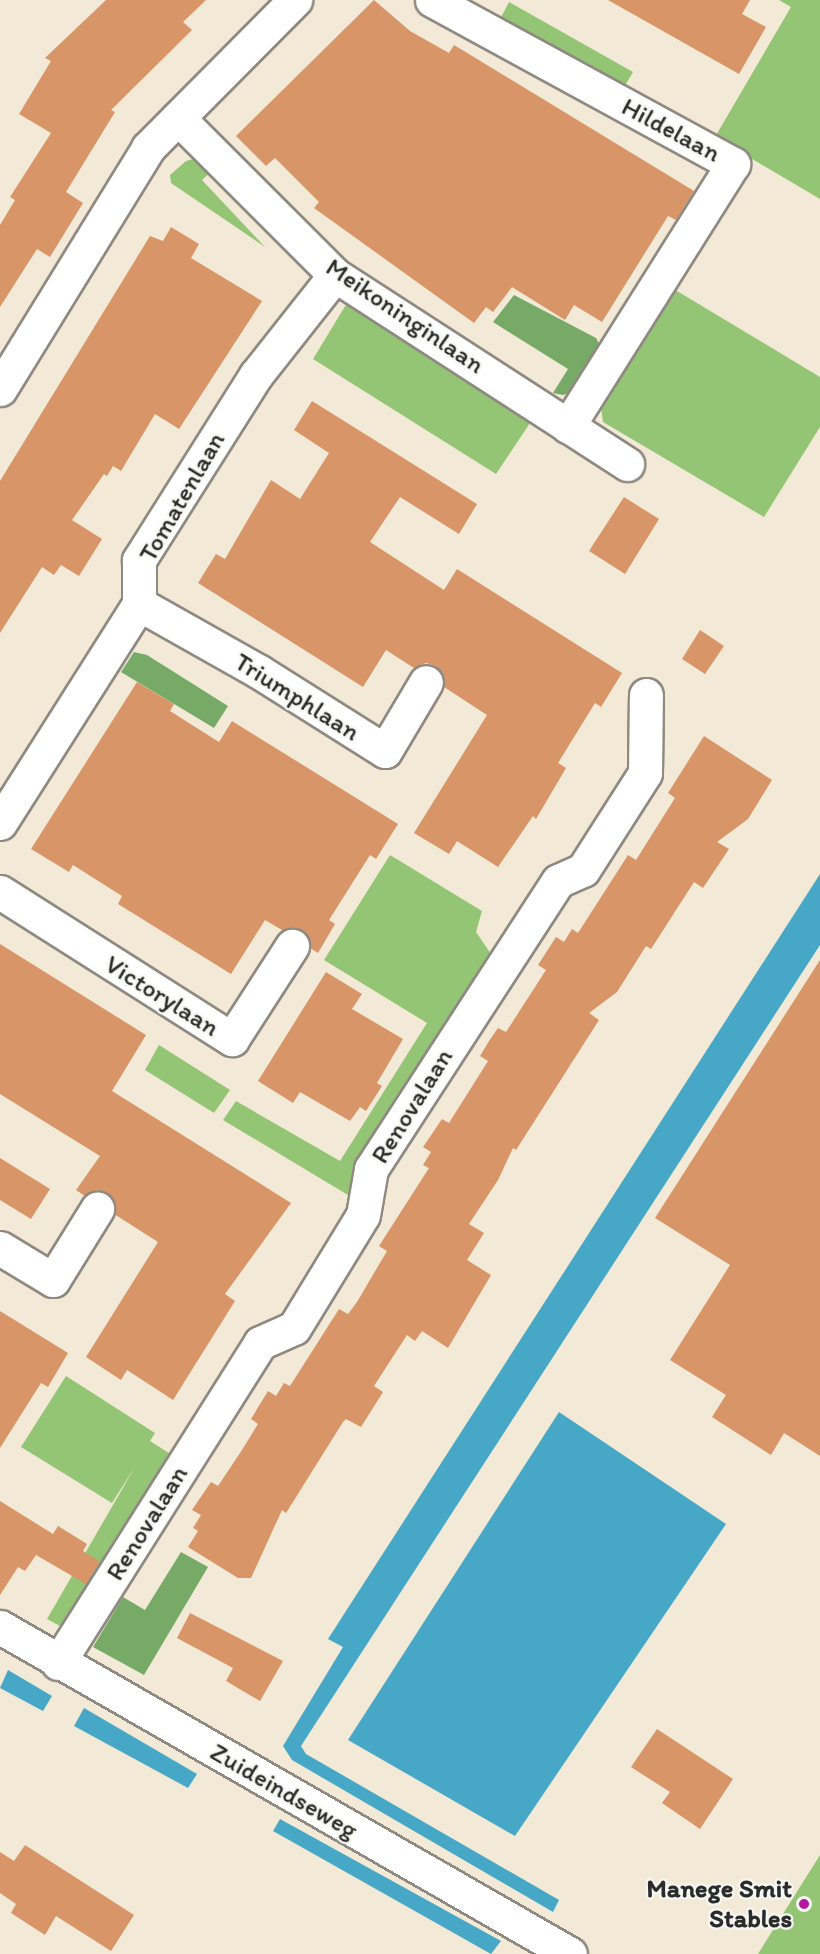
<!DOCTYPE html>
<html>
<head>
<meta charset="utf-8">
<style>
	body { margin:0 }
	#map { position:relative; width:820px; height:1954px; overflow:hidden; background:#f3e9d7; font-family:Itim,sans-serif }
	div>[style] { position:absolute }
	.green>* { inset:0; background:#93c575 }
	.forest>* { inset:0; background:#76aa66 }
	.water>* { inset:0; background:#46a8c6 }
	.building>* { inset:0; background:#d89567 }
	.roads { filter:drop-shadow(2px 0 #8f8a81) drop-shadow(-2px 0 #8f8a81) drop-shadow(0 2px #8f8a81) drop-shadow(0 -2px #8f8a81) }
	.minor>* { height:33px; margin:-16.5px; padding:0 16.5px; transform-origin:16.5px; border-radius:16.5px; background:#fff }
	.dots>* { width:16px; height:16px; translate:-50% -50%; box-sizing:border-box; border:3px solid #f6f6f2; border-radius:50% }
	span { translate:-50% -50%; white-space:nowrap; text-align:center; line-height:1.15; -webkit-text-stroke:4.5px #f6f6f2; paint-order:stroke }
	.street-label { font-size:26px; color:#2b2b2b }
	.poi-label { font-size:26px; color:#2b2b2b; font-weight:700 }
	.right { translate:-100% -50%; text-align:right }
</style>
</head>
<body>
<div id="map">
	<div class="green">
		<div style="clip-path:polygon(779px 0,820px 0,820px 199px,715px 137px,791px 7px)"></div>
		<div style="clip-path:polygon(509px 2px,633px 72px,620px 94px,497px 25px)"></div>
		<div style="clip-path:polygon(197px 158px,211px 172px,202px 180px,265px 247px,171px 183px,170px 175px,186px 161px)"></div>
		<div style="clip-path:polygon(672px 288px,820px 377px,820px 427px,764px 517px,603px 422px,600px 400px)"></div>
		<div style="clip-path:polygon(347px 303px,360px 304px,536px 414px,496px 474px,313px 359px)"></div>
		<div style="clip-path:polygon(390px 855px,482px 911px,476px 932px,491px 954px,352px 1170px,353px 1198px,223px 1120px,236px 1101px,340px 1161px,427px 1023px,324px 960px)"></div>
		<div style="clip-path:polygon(159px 1045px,230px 1090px,214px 1113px,145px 1070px)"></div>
		<div style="clip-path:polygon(66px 1376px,155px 1433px,150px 1441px,172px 1455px,60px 1626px,47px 1619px,135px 1467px,112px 1503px,21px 1447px)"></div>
		<div style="clip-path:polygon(820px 1855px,820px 1954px,758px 1954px)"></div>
	</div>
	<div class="forest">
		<div style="clip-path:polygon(514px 295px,596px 338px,602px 349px,575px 391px,563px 395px,553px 393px,568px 369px,493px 322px)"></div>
		<div style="clip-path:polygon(134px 652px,147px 655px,228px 706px,214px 728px,121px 672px)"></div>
		<div style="clip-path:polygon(181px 1552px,208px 1567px,144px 1675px,93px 1647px,123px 1597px,145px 1610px)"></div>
	</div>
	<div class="water">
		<div style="clip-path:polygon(820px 874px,820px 945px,301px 1746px,306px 1754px,559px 1900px,553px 1912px,292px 1760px,283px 1746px,343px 1647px,328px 1639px)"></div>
		<div style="clip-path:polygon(559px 1412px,726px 1524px,515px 1836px,348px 1740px)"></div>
		<div style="clip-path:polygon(8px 1670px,52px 1696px,43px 1711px,0 1688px)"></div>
		<div style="clip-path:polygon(84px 1708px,197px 1774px,188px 1788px,74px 1726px)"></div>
		<div style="clip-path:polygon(280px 1819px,501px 1941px,491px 1954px,273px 1831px)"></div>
	</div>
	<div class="building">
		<div style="clip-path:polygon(106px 0,206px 0,183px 22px,192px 30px,111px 110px,115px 112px,66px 192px,83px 203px,50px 257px,37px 249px,0 307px,0 225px,15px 200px,10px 197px,51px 133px,19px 114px,51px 61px,45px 58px)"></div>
		<div style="clip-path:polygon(374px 0,410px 31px,449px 53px,454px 45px,694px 191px,676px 220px,668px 216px,602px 322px,574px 305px,565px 320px,512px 287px,493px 312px,486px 307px,474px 323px,314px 208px,319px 202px,275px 158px,266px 166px,236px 136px)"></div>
		<div style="clip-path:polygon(608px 0,750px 0,742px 14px,766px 27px,739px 74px)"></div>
		<div style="clip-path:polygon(171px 227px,199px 244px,191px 258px,262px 301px,179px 429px,155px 414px,121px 471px,113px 466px,107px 476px,104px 474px,72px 520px,102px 539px,79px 576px,61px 565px,54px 575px,42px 567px,0 633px,0 481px,150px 236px,163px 241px)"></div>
		<div style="clip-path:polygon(312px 401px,477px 504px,459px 534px,400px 497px,370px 542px,444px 590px,457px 569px,622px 673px,601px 707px,595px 703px,558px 763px,566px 768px,536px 819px,533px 816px,498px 867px,457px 841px,449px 854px,414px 833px,487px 715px,444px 687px,443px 673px,436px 666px,426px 663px,414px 668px,386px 650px,363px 687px,198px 583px,216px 554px,225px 559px,271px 480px,300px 499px,329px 453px,294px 430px)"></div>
		<div style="clip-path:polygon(624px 497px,659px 519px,625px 574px,589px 551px)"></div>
		<div style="clip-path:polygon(700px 630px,724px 646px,705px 674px,682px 659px)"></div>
		<div style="clip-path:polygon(137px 682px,174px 704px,170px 711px,219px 742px,232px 721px,398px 824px,376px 859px,370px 855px,329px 920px,335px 924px,318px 953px,310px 948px,302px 930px,282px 930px,265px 920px,231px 974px,118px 904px,122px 896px,73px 865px,69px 872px,31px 849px)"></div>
		<div style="clip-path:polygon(704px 736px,772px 780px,748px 819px,717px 842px,729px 849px,703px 888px,694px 882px,651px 949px,646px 946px,617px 992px,589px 1013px,599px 1020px,516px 1150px,513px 1148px,498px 1180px,469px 1224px,484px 1233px,467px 1260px,491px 1275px,448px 1348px,422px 1331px,415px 1341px,407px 1335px,374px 1386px,383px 1392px,361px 1427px,346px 1419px,343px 1422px,286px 1513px,282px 1510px,251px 1578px,238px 1578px,188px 1547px,198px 1531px,193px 1528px,201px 1515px,192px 1510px,211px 1482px,218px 1486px,242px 1450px,258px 1424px,251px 1419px,268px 1391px,276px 1396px,284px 1383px,290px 1386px,339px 1309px,348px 1314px,357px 1302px,387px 1251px,379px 1246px,429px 1168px,423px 1165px,431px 1152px,423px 1147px,442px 1119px,449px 1123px,488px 1061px,480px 1056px,489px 1041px,498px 1028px,506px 1032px,546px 970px,538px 965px,556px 937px,564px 942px,572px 929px,578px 933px,628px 855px,636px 860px,675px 798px,668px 793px)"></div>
		<div style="clip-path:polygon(0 944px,146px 1035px,112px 1091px,291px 1203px,225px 1294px,235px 1301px,173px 1400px,127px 1370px,121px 1380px,86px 1357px,158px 1242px,114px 1214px,114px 1201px,107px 1193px,97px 1190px,85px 1196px,76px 1190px,100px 1156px,0 1094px)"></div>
		<div style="clip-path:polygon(820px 960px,820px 1456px,784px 1433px,771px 1455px,712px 1417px,726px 1395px,670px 1360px,730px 1265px,655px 1218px)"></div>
		<div style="clip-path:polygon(326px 972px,362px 994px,352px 1009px,403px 1039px,377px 1083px,382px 1086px,366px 1111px,360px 1107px,350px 1121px,300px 1092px,293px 1103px,258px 1081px)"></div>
		<div style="clip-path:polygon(0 1158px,50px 1189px,31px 1219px,0 1200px)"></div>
		<div style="clip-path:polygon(0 1311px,68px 1353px,48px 1387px,41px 1383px,0 1448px)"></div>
		<div style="clip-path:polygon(0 1501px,53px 1534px,58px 1526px,87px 1544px,83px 1551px,100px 1562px,86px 1584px,36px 1555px,25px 1571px,18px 1567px,0 1595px)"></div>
		<div style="clip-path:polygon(190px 1613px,283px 1661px,260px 1701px,226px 1681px,233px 1668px,177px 1638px)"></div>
		<div style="clip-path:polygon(657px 1729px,733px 1779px,700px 1829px,662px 1803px,670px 1792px,631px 1767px)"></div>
		<div style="clip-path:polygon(25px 1845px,134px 1915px,111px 1951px,56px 1916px,45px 1935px,11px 1913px,16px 1904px,0 1893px,0 1852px,14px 1861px)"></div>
	</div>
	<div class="roads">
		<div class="minor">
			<div style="left:432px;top:0;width:343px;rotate:28.6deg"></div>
			<div style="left:733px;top:164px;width:310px;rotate:122.2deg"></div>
			<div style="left:178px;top:118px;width:222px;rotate:45deg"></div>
			<div style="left:335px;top:275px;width:348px;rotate:32.9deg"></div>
			<div style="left:0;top:389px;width:283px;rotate:-58.4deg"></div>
			<div style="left:148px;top:148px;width:209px;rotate:-45.2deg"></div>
			<div style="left:139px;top:604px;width:137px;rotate:29.4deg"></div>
			<div style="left:258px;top:671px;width:150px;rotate:32.2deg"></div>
			<div style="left:385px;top:751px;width:80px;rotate:-59.3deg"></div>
			<div style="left:0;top:823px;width:259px;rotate:-57.6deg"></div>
			<div style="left:139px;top:604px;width:44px;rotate:-90deg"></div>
			<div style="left:139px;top:560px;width:219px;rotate:-57.7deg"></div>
			<div style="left:256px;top:375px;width:127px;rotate:-51.7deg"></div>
			<div style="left:0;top:892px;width:275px;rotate:32.4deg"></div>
			<div style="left:232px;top:1039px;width:111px;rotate:-57.2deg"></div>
			<div style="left:0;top:1248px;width:62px;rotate:31.1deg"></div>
			<div style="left:53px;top:1280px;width:84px;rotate:-58.2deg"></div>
			<div style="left:0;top:1627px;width:657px;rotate:29.84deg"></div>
			<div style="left:58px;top:1663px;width:378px;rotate:-57.7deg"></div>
			<div style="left:260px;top:1343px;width:37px;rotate:-24deg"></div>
			<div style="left:294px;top:1328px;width:132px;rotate:-58.6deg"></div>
			<div style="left:363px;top:1215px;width:47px;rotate:-80.1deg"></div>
			<div style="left:371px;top:1169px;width:343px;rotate:-57deg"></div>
			<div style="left:558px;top:881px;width:27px;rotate:-24deg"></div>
			<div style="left:583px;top:870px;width:115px;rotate:-57.4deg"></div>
			<div style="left:645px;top:773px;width:78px;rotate:-89.3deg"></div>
		</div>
	</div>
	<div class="dots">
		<div style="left:804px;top:1904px;background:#b5179e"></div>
	</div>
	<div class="street-label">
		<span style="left:671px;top:130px;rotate:28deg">Hildelaan</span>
		<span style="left:405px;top:316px;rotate:34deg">Meikoninginlaan</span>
		<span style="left:182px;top:497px;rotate:-60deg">Tomatenlaan</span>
		<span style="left:297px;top:697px;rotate:32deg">Triumphlaan</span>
		<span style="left:162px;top:996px;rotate:32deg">Victorylaan</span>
		<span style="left:412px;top:1106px;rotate:-58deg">Renovalaan</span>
		<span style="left:147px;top:1523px;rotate:-58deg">Renovalaan</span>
		<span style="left:284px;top:1791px;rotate:30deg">Zuideindseweg</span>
	</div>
	<div class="poi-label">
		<span class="right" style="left:792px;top:1904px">Manege Smit<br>Stables</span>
	</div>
</div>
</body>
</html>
